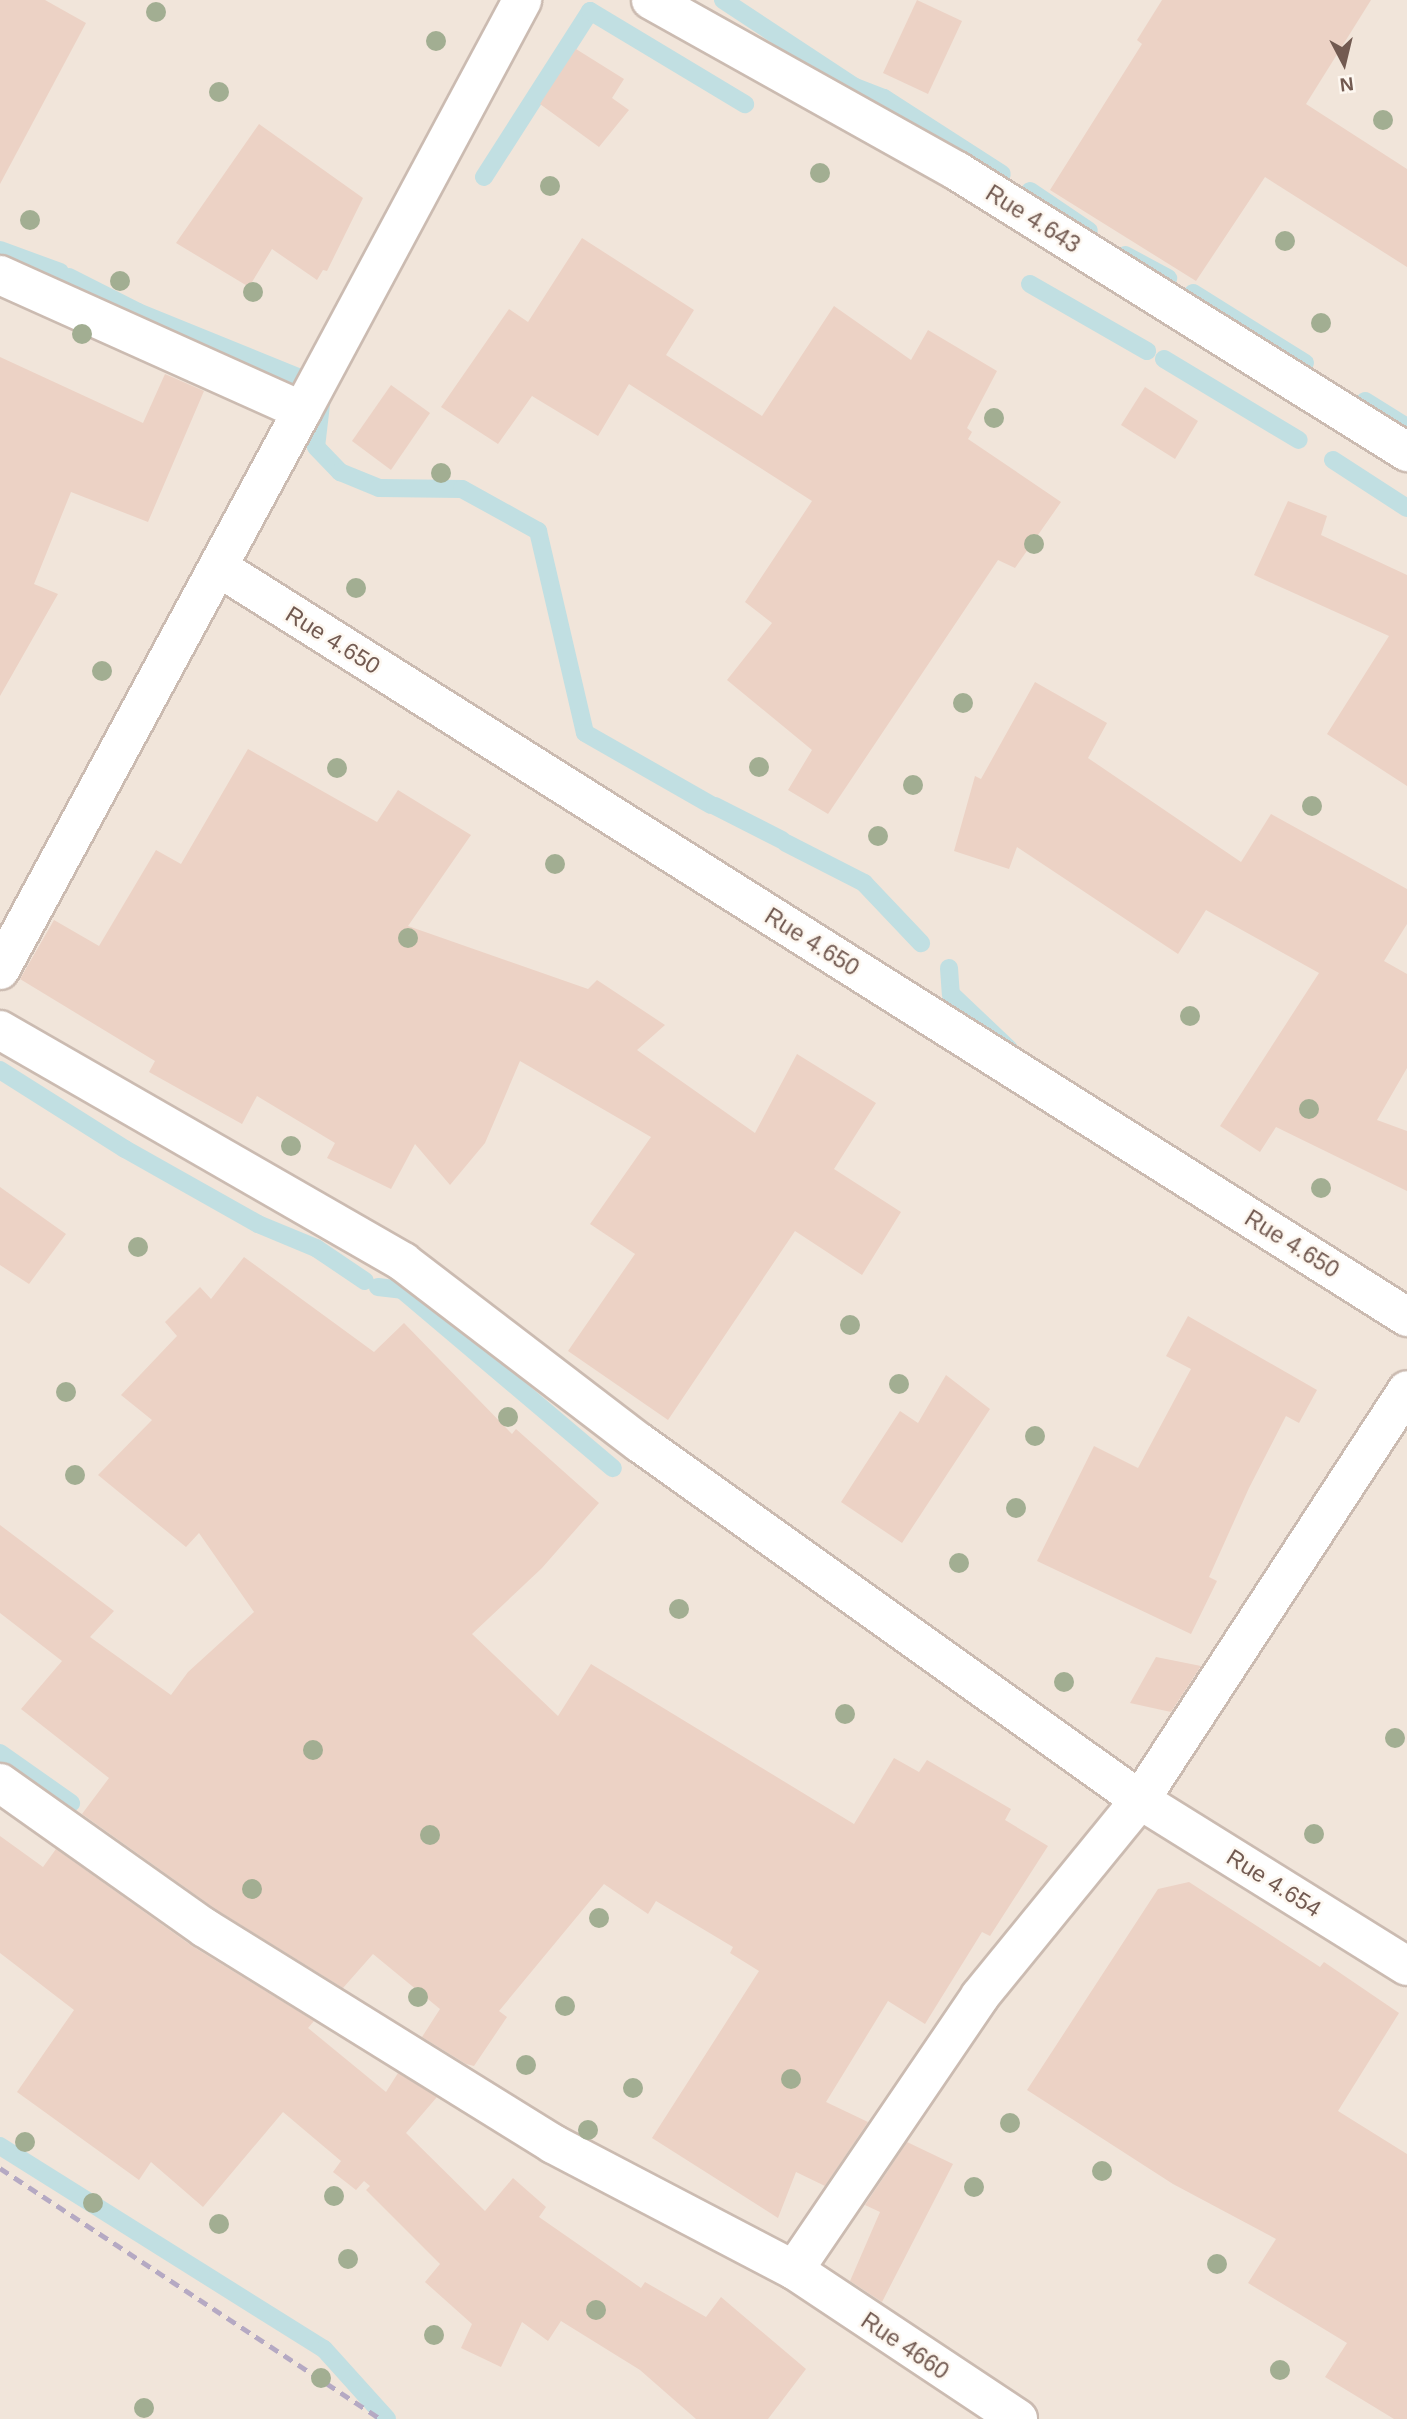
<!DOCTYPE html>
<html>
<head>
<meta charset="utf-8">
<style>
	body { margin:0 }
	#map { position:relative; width:1407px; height:2419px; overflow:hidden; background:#faf3ea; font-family:Helvetica,sans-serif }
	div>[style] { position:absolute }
	.residential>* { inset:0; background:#f1e5da }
	.stream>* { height:18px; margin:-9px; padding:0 9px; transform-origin:9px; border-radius:9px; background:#c1dfe2 }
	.building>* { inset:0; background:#ecd2c5 }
	.roads { filter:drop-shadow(2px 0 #cbbbb1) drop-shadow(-2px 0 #cbbbb1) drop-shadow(0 2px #cbbbb1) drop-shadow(0 -2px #cbbbb1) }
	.street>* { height:38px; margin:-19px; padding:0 19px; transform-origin:19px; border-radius:19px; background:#fff }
	.rail>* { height:5px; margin-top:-2.5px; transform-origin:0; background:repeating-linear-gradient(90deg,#b5a9c3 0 10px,transparent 0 17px) }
	.trees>* { width:20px; height:20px; margin:-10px; border-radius:50%; background:#a2ae92 }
	span { translate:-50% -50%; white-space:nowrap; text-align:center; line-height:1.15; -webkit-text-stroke:5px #fdf7f0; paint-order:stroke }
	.street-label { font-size:23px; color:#725a51 }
	.north { position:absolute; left:1309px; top:28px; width:70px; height:70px; -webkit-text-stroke:5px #fdf7f0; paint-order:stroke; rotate:173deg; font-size:19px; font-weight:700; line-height:28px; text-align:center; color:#725a51 }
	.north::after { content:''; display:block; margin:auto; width:24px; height:32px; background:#725a51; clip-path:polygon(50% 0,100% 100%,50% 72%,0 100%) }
</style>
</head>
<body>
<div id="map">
	<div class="residential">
		<div style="clip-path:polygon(0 0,1407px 0,1407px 2419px,0 2419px)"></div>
	</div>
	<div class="stream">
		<div style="left:723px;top:0;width:158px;rotate:33.4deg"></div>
		<div style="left:855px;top:87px;width:31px;rotate:21deg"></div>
		<div style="left:884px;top:98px;width:140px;rotate:32.8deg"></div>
		<div style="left:484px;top:177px;width:197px;rotate:-57.4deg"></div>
		<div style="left:590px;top:11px;width:181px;rotate:31deg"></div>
		<div style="left:1030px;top:191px;width:71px;rotate:34.1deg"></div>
		<div style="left:0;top:250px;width:64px;rotate:20.1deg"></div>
		<div style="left:1125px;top:255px;width:49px;rotate:28.1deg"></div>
		<div style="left:69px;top:277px;width:77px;rotate:26.9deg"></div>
		<div style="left:138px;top:312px;width:178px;rotate:22.1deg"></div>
		<div style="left:1030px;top:284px;width:135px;rotate:29.8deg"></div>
		<div style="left:1193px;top:293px;width:132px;rotate:32deg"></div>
		<div style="left:1164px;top:359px;width:157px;rotate:31deg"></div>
		<div style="left:322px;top:396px;width:51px;rotate:96.7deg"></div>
		<div style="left:316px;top:447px;width:35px;rotate:46deg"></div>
		<div style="left:340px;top:472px;width:42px;rotate:22.3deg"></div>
		<div style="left:379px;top:488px;width:83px;rotate:0.7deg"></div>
		<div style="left:462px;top:489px;width:87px;rotate:28.9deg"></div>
		<div style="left:538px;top:531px;width:207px;rotate:76.9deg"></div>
		<div style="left:585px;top:733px;width:145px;rotate:29.7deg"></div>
		<div style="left:1365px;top:401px;width:49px;rotate:31.8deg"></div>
		<div style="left:1333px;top:460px;width:88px;rotate:33deg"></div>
		<div style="left:715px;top:806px;width:75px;rotate:26.9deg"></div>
		<div style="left:786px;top:843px;width:88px;rotate:27.1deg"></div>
		<div style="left:864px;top:883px;width:83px;rotate:46.5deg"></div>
		<div style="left:949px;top:968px;width:26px;rotate:86deg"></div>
		<div style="left:951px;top:994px;width:80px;rotate:43.5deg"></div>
		<div style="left:0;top:1070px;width:148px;rotate:32.3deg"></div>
		<div style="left:125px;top:1149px;width:153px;rotate:29.4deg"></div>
		<div style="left:258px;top:1224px;width:63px;rotate:22.5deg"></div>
		<div style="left:316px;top:1248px;width:59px;rotate:34deg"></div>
		<div style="left:378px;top:1287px;width:24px;rotate:7deg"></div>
		<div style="left:402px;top:1290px;width:276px;rotate:40.2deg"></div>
		<div style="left:0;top:1753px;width:87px;rotate:35.2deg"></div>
		<div style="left:0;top:2146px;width:382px;rotate:32.1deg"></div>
		<div style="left:324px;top:2349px;width:94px;rotate:48deg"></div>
	</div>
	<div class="building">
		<div style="clip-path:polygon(0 0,45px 0,86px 23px,0 184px)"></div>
		<div style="clip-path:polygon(917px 0,962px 21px,928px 94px,883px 73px)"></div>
		<div style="clip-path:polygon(1162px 0,1371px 0,1306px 104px,1407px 169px,1407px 267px,1265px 177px,1196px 281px,1050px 190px,1142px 44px,1137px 40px)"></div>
		<div style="clip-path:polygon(576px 49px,624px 79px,612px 98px,629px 110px,599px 147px,540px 104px)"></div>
		<div style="clip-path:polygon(259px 124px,363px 198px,327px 271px,323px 270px,317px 280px,272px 249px,249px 287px,176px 243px)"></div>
		<div style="clip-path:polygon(582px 238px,694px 310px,666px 355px,762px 416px,834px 306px,911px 360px,928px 330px,997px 371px,967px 428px,972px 432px,968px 439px,1061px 502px,1015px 568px,998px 560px,828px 814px,788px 790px,812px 750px,727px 680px,772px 623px,745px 602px,812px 501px,629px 384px,598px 436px,532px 396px,498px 444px,441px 407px,509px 309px,528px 322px)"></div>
		<div style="clip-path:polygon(0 357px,143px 423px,165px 374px,204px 391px,148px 522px,71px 492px,34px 584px,58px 594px,0 696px)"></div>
		<div style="clip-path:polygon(391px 385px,430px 413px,391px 470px,352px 441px)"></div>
		<div style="clip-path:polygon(1145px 387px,1198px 421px,1175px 459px,1121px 425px)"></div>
		<div style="clip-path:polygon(1288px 501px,1327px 516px,1321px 535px,1407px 575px,1407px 786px,1327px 734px,1389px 636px,1254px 575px)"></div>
		<div style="clip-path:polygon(1035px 682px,1107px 723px,1088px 758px,1241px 862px,1271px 814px,1407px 889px,1407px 924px,1384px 961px,1407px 974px,1407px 1068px,1377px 1120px,1407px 1131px,1407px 1191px,1276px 1127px,1260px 1152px,1220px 1126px,1319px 973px,1206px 910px,1178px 954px,1017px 847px,1009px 869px,954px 851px,975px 776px,981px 779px)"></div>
		<div style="clip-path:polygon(248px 749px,377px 822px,398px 790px,471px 835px,408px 926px,588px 989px,597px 980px,665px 1025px,637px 1050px,755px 1133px,797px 1054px,876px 1103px,834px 1169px,901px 1212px,862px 1275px,795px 1231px,668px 1420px,568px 1351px,635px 1254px,590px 1224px,651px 1137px,520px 1061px,485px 1143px,450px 1185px,415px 1144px,391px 1189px,327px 1158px,335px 1143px,257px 1096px,242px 1124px,149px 1072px,155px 1061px,20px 979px,54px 920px,99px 946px,156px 850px,181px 864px)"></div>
		<div style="clip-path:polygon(0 1187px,66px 1234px,29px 1284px,0 1265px)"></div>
		<div style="clip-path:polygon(244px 1257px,374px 1352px,404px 1323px,512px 1434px,516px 1429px,599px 1503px,542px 1568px,472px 1634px,558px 1716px,591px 1664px,854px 1824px,894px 1758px,919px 1772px,927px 1760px,1011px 1809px,1005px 1820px,1048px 1846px,990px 1936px,982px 1932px,925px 2024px,888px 2001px,826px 2102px,868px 2122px,825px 2186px,796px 2172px,778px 2218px,652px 2138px,759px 1971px,730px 1953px,733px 1947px,656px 1901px,648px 1914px,604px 1884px,499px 2011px,507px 2017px,474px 2066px,466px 2064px,422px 2037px,440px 2009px,373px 1954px,343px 1988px,217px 1910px,82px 1814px,109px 1778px,21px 1709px,62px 1661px,0 1613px,0 1525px,114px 1611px,90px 1637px,171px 1695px,188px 1672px,254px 1612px,199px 1533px,186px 1547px,98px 1475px,152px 1420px,121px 1395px,177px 1336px,165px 1322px,200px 1287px,211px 1299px)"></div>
		<div style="clip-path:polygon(1188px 1316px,1317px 1390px,1299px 1423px,1286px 1416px,1249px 1488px,1209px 1577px,1217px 1581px,1191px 1634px,1037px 1561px,1094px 1446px,1138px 1468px,1191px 1369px,1166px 1356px)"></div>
		<div style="clip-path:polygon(946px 1375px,990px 1409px,902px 1543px,841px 1502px,900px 1411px,918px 1423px)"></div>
		<div style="clip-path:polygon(1156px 1657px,1201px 1666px,1171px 1712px,1130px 1703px)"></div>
		<div style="clip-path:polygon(0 1836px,43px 1867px,56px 1849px,192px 1946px,314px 2021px,308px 2028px,386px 2092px,398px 2073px,437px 2097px,406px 2133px,485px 2211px,513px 2178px,546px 2207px,539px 2217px,641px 2288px,645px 2282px,706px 2317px,721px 2297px,806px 2369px,768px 2419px,696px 2419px,640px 2370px,561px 2321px,548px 2341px,522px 2322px,501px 2367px,461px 2348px,472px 2324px,425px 2282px,440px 2264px,366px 2190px,370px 2186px,364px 2181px,356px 2190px,333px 2172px,341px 2161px,283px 2112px,203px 2207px,151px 2162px,139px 2180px,17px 2092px,74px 2010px,0 1953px)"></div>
		<div style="clip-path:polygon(1189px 1882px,1320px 1967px,1324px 1962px,1399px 2013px,1338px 2111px,1407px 2154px,1407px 2419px,1394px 2419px,1325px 2377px,1347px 2343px,1248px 2283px,1276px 2239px,1173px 2184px,1027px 2090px,1158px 1889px)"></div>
		<div style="clip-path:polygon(907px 2142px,953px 2164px,882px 2302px,850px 2281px,880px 2212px,865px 2205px)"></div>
	</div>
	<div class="roads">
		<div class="street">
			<div style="left:651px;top:0;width:351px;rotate:29.2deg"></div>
			<div style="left:957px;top:171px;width:531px;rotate:31.98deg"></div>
			<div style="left:0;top:275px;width:331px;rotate:24.2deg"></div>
			<div style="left:302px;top:411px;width:466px;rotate:-61.8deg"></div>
			<div style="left:218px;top:567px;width:1406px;rotate:32.24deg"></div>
			<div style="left:0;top:970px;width:635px;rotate:-61.62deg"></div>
			<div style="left:0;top:1030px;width:465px;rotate:29.9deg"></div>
			<div style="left:403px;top:1262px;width:298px;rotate:37.4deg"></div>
			<div style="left:640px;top:1443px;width:614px;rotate:35.53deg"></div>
			<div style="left:1140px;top:1800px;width:314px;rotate:31.9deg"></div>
			<div style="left:0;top:1783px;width:251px;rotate:35.3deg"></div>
			<div style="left:205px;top:1928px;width:410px;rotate:31.8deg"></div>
			<div style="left:553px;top:2144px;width:272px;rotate:27.6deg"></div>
			<div style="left:794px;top:2270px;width:269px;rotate:33.6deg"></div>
			<div style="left:794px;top:2270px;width:331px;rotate:-55.8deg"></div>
			<div style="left:980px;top:1996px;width:253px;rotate:-50.8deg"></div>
			<div style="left:1140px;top:1800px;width:489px;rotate:-56.9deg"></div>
		</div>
	</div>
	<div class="rail">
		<div style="left:0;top:2168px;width:456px;rotate:33.4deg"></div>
	</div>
	<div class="trees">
		<div style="left:156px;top:12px"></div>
		<div style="left:436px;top:41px"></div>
		<div style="left:219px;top:92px"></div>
		<div style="left:1383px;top:120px"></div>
		<div style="left:820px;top:173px"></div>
		<div style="left:550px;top:186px"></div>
		<div style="left:30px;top:220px"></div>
		<div style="left:1285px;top:241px"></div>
		<div style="left:120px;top:281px"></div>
		<div style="left:253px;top:292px"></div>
		<div style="left:1321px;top:323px"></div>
		<div style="left:82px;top:334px"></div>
		<div style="left:994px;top:418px"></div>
		<div style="left:441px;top:473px"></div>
		<div style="left:1034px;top:544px"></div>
		<div style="left:356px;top:588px"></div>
		<div style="left:102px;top:671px"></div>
		<div style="left:963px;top:703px"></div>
		<div style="left:759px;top:767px"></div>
		<div style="left:337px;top:768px"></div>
		<div style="left:913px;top:785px"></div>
		<div style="left:1312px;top:806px"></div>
		<div style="left:878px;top:836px"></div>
		<div style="left:555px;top:864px"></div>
		<div style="left:408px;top:938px"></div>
		<div style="left:1190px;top:1016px"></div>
		<div style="left:1309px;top:1109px"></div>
		<div style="left:291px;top:1146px"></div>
		<div style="left:1321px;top:1188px"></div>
		<div style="left:138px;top:1247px"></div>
		<div style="left:850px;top:1325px"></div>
		<div style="left:899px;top:1384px"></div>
		<div style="left:66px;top:1392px"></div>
		<div style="left:508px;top:1417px"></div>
		<div style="left:1035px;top:1436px"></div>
		<div style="left:75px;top:1475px"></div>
		<div style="left:1016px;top:1508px"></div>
		<div style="left:959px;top:1563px"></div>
		<div style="left:679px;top:1609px"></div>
		<div style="left:1064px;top:1682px"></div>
		<div style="left:845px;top:1714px"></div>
		<div style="left:1395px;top:1738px"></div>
		<div style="left:313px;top:1750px"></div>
		<div style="left:1314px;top:1834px"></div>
		<div style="left:430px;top:1835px"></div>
		<div style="left:252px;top:1889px"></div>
		<div style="left:599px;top:1918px"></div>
		<div style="left:418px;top:1997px"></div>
		<div style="left:565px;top:2006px"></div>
		<div style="left:526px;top:2065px"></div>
		<div style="left:791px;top:2079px"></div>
		<div style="left:633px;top:2088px"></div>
		<div style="left:1010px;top:2123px"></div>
		<div style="left:588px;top:2130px"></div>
		<div style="left:25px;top:2142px"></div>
		<div style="left:1102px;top:2171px"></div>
		<div style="left:974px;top:2187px"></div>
		<div style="left:334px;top:2196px"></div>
		<div style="left:93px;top:2203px"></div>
		<div style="left:219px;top:2224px"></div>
		<div style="left:348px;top:2259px"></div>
		<div style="left:1217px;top:2264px"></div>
		<div style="left:596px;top:2310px"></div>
		<div style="left:434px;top:2335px"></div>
		<div style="left:1280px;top:2370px"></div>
		<div style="left:321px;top:2378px"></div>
		<div style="left:144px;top:2408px"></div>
	</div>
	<div class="street-label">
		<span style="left:1033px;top:219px;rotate:32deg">Rue 4.643</span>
		<span style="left:333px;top:640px;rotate:32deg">Rue 4.650</span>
		<span style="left:812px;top:942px;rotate:32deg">Rue 4.650</span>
		<span style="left:1292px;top:1244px;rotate:32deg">Rue 4.650</span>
		<span style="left:1274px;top:1883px;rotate:32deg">Rue 4.654</span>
		<span style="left:905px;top:2346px;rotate:34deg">Rue 4660</span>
	</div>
	<div class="north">N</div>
</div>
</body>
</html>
